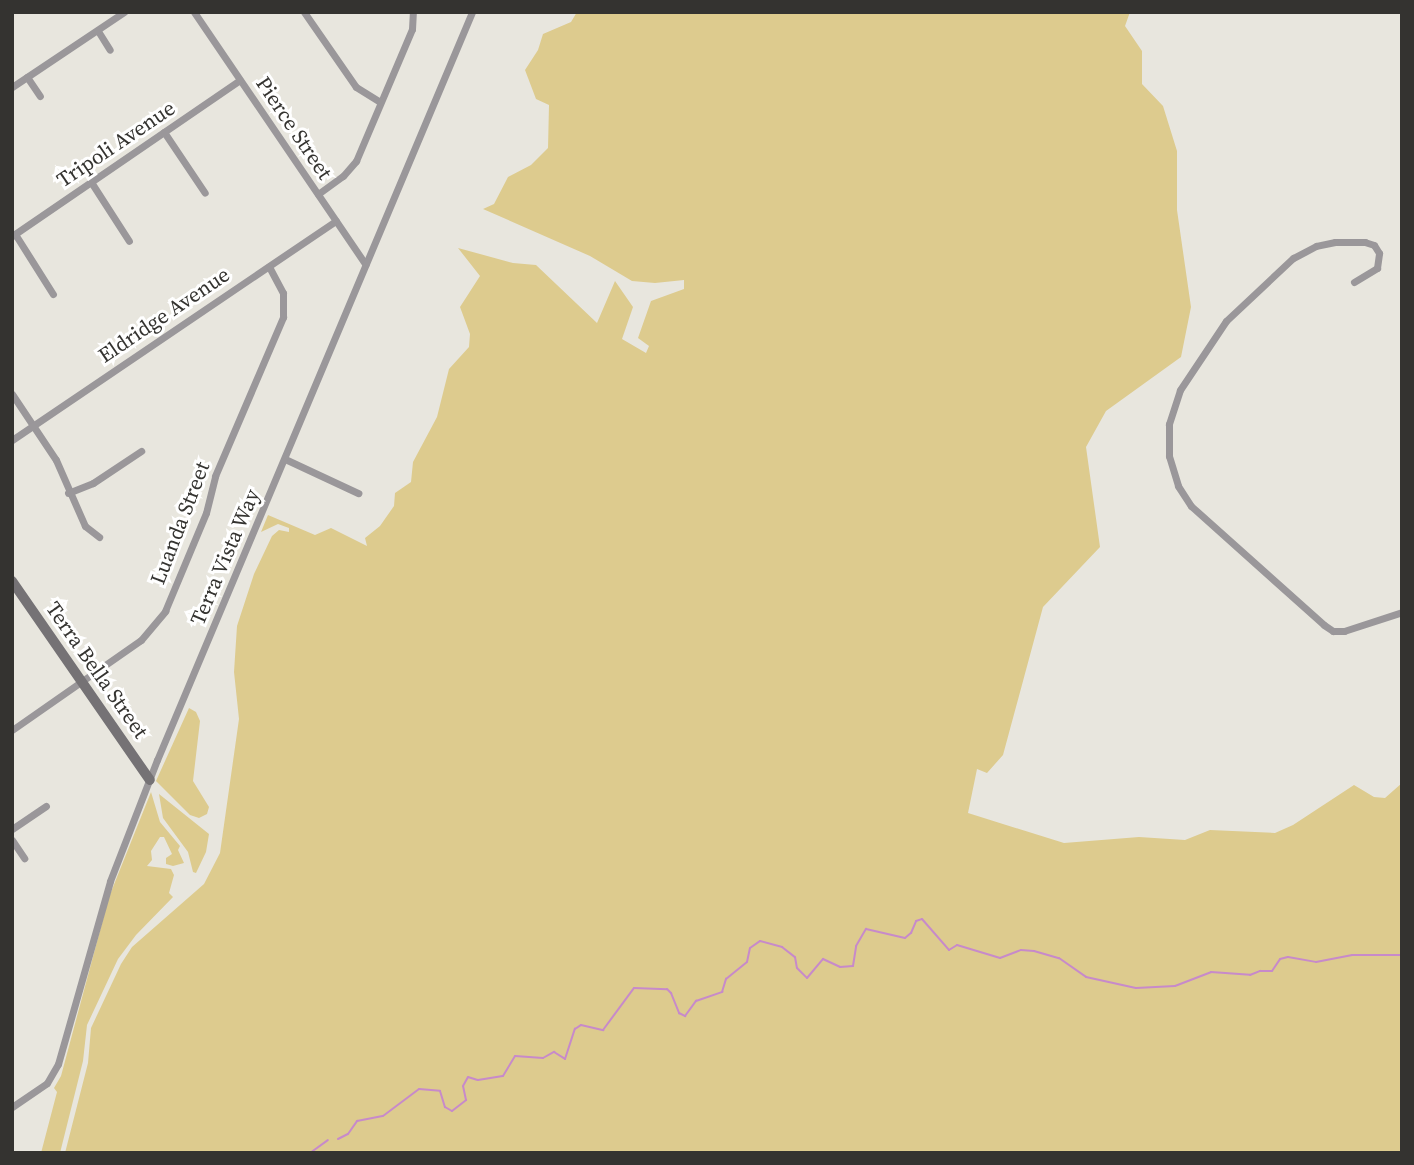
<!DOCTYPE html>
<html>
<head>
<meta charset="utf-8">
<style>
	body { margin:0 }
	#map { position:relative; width:1414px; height:1165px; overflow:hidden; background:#e8e6de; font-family:"Source Serif 4",serif }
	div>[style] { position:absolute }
	.green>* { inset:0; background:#ddcb8e }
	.stream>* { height:2px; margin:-1px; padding:0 1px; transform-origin:1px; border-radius:1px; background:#c78aca }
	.street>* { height:7px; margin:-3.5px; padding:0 3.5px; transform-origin:3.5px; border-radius:3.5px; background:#9a979a }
	.secondary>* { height:10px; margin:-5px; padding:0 5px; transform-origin:5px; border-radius:5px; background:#757275 }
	span { translate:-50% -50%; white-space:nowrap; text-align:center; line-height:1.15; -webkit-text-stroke:6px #fff; paint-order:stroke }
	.street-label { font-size:21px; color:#343330 }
	.frame { position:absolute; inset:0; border:14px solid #343330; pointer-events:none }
</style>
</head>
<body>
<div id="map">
	<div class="green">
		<div style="clip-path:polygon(577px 12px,1130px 12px,1125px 26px,1142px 51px,1142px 84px,1163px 106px,1177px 151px,1177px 210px,1191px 307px,1181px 357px,1106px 411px,1086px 447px,1100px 547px,1043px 607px,1003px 755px,987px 773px,977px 769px,968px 813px,1064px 843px,1139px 837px,1185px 840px,1210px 830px,1275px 833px,1293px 825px,1354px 785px,1374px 797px,1385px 798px,1402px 783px,1402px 1153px,65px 1153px,88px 1063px,91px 1028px,121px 964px,132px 947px,204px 884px,220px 853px,239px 719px,234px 672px,237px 626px,254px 574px,272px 536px,279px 530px,289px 532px,289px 528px,278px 524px,261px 532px,268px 515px,315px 535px,331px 528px,367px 546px,365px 538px,380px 526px,394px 506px,395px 493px,411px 482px,413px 462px,437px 417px,449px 369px,469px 347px,470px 334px,460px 307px,480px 276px,458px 248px,513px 263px,536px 265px,597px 323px,615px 281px,633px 307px,622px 339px,646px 353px,649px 346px,638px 338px,651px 301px,684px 289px,684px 280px,655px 283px,632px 281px,590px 256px,483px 209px,494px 204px,508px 177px,531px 165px,548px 148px,549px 105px,536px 99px,525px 70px,538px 50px,543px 34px,571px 22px)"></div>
		<div style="clip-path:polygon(189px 708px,196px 712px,200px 721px,193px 781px,209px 807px,207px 814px,199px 818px,190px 815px,156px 781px)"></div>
		<div style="clip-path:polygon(151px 792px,160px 822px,180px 846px,178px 850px,184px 863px,173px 866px,166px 864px,166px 858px,172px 854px,164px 837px,160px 837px,151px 851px,152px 860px,147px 866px,171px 869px,174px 875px,169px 893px,173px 897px,136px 935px,118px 959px,87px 1025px,83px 1061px,60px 1153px,41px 1153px,57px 1092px,54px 1088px,61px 1076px,109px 897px)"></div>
		<div style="clip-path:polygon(159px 794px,209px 834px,206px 852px,196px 873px,193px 872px,188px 852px,163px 818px)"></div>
	</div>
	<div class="stream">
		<div style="left:338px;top:1139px;width:11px;rotate:-27deg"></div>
		<div style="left:348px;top:1134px;width:16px;rotate:-55deg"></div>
		<div style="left:357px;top:1121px;width:26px;rotate:-11deg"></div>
		<div style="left:383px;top:1116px;width:45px;rotate:-36.9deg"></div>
		<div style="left:419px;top:1089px;width:21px;rotate:5deg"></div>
		<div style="left:440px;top:1091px;width:17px;rotate:73deg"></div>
		<div style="left:445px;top:1107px;width:8px;rotate:30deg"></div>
		<div style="left:452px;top:1111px;width:18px;rotate:-38deg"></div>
		<div style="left:466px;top:1100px;width:14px;rotate:-102deg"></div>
		<div style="left:463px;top:1086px;width:10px;rotate:-61deg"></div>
		<div style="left:468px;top:1077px;width:10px;rotate:17deg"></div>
		<div style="left:478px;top:1080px;width:25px;rotate:-9deg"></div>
		<div style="left:503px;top:1076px;width:23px;rotate:-59deg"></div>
		<div style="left:515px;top:1056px;width:28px;rotate:4deg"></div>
		<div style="left:543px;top:1058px;width:13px;rotate:-29deg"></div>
		<div style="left:554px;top:1052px;width:13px;rotate:32deg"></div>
		<div style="left:565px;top:1059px;width:32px;rotate:-72deg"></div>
		<div style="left:575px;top:1029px;width:7px;rotate:-34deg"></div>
		<div style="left:581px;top:1025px;width:23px;rotate:13deg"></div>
		<div style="left:603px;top:1030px;width:52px;rotate:-53.6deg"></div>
		<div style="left:634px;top:988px;width:33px;rotate:2deg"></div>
		<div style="left:667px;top:989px;width:6px;rotate:45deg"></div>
		<div style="left:671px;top:993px;width:22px;rotate:68deg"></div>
		<div style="left:679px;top:1013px;width:7px;rotate:27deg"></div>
		<div style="left:685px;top:1016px;width:19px;rotate:-54deg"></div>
		<div style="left:696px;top:1001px;width:28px;rotate:-19deg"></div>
		<div style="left:722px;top:992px;width:14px;rotate:-73deg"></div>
		<div style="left:726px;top:979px;width:27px;rotate:-39deg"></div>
		<div style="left:747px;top:962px;width:14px;rotate:-78deg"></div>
		<div style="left:750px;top:948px;width:12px;rotate:-35deg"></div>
		<div style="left:760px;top:941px;width:23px;rotate:15deg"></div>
		<div style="left:782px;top:947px;width:16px;rotate:38deg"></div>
		<div style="left:795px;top:957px;width:11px;rotate:80deg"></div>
		<div style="left:797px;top:968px;width:14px;rotate:45deg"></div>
		<div style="left:807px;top:978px;width:25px;rotate:-50deg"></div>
		<div style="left:823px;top:959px;width:19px;rotate:25deg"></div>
		<div style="left:840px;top:967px;width:13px;rotate:-4deg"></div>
		<div style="left:853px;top:966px;width:20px;rotate:-81deg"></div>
		<div style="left:856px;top:946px;width:20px;rotate:-60deg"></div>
		<div style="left:866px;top:929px;width:40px;rotate:13deg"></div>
		<div style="left:905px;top:938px;width:8px;rotate:-40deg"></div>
		<div style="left:911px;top:933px;width:13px;rotate:-67deg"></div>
		<div style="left:916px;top:921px;width:6px;rotate:-18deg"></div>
		<div style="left:922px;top:919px;width:41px;rotate:48.9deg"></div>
		<div style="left:949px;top:950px;width:9px;rotate:-32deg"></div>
		<div style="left:957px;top:945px;width:45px;rotate:16.8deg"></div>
		<div style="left:1000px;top:958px;width:22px;rotate:-21deg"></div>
		<div style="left:1021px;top:950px;width:13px;rotate:4deg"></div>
		<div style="left:1034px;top:951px;width:26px;rotate:16deg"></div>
		<div style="left:1059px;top:958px;width:33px;rotate:35deg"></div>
		<div style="left:1086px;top:977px;width:51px;rotate:12.4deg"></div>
		<div style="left:1136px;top:988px;width:39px;rotate:-3deg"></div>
		<div style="left:1175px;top:986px;width:39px;rotate:-21deg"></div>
		<div style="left:1211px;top:972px;width:39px;rotate:4deg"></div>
		<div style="left:1250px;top:975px;width:11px;rotate:-22deg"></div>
		<div style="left:1260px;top:971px;width:12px"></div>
		<div style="left:1272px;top:971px;width:14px;rotate:-56deg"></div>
		<div style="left:1280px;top:959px;width:8px;rotate:-14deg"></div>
		<div style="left:1288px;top:957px;width:28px;rotate:10deg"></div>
		<div style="left:1316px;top:962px;width:37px;rotate:-11deg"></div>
		<div style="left:1352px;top:955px;width:50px"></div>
		<div style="left:310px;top:1153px;width:22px;rotate:-36deg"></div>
	</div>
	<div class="street">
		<div style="left:194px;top:12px;width:305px;rotate:55.8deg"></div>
		<div style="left:304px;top:12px;width:91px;rotate:55.3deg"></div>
		<div style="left:356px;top:87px;width:28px;rotate:32deg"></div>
		<div style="left:98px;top:31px;width:22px;rotate:58deg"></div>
		<div style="left:27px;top:77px;width:23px;rotate:56deg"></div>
		<div style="left:12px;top:87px;width:135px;rotate:-33.8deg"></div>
		<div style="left:164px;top:132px;width:73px;rotate:56.1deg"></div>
		<div style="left:91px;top:182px;width:70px;rotate:57.2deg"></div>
		<div style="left:318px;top:194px;width:31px;rotate:-36deg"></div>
		<div style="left:343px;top:176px;width:20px;rotate:-49deg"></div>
		<div style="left:356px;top:161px;width:143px;rotate:-67deg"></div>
		<div style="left:412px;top:29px;width:17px;rotate:-87deg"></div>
		<div style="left:15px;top:234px;width:71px;rotate:57.7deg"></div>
		<div style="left:12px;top:236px;width:276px;rotate:-34.4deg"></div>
		<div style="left:1354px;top:282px;width:27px;rotate:-31deg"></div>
		<div style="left:1377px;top:268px;width:15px;rotate:-82deg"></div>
		<div style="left:1379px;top:253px;width:9px;rotate:-122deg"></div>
		<div style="left:1374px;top:245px;width:9px;rotate:-162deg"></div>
		<div style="left:1365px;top:242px;width:30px;rotate:180deg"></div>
		<div style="left:1335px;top:242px;width:19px;rotate:168deg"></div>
		<div style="left:1316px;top:246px;width:26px;rotate:152deg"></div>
		<div style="left:1293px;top:258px;width:92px;rotate:136.8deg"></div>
		<div style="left:1226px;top:321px;width:83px;rotate:123.7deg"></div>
		<div style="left:1180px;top:390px;width:36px;rotate:108deg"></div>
		<div style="left:1169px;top:424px;width:32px;rotate:90deg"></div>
		<div style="left:1169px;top:456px;width:31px;rotate:73deg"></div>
		<div style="left:1178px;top:486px;width:24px;rotate:57deg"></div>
		<div style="left:1191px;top:506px;width:178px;rotate:41.8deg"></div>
		<div style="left:1324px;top:625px;width:11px;rotate:34deg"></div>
		<div style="left:1333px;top:631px;width:11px"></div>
		<div style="left:1344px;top:631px;width:61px;rotate:-18.1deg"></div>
		<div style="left:12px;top:394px;width:79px;rotate:56.3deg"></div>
		<div style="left:56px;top:460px;width:72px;rotate:66.3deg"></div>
		<div style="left:85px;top:526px;width:18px;rotate:38deg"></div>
		<div style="left:12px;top:440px;width:391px;rotate:-34.1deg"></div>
		<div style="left:285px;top:459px;width:81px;rotate:25deg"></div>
		<div style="left:68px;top:493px;width:27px;rotate:-22deg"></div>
		<div style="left:93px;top:483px;width:58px;rotate:-33.7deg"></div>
		<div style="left:12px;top:730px;width:157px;rotate:-34.9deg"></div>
		<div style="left:141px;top:640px;width:38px;rotate:-50deg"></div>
		<div style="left:165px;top:611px;width:106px;rotate:-67.3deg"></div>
		<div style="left:206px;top:513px;width:38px;rotate:-76deg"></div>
		<div style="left:215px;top:476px;width:173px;rotate:-66.8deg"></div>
		<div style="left:283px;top:317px;width:24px;rotate:-90deg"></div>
		<div style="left:283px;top:293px;width:30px;rotate:-118deg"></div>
		<div style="left:12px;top:829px;width:41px;rotate:-34.1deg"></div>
		<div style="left:12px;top:840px;width:22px;rotate:56deg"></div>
		<div style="left:12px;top:1107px;width:42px;rotate:-34.4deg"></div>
		<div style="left:47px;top:1083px;width:22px;rotate:-60deg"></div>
		<div style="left:58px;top:1064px;width:190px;rotate:-74.1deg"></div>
		<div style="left:110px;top:881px;width:130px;rotate:-68.8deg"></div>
		<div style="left:157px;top:760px;width:812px;rotate:-67.16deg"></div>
	</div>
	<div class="secondary">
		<div style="left:12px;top:581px;width:242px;rotate:55.3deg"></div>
	</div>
	<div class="street-label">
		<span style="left:294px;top:128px;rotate:56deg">Pierce Street</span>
		<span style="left:116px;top:144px;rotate:-34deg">Tripoli Avenue</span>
		<span style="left:164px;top:315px;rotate:-34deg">Eldridge Avenue</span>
		<span style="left:180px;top:523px;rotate:-69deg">Luanda Street</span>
		<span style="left:225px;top:557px;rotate:-67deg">Terra Vista Way</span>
		<span style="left:97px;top:670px;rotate:55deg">Terra Bella Street</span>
	</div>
	<div class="frame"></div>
</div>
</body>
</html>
